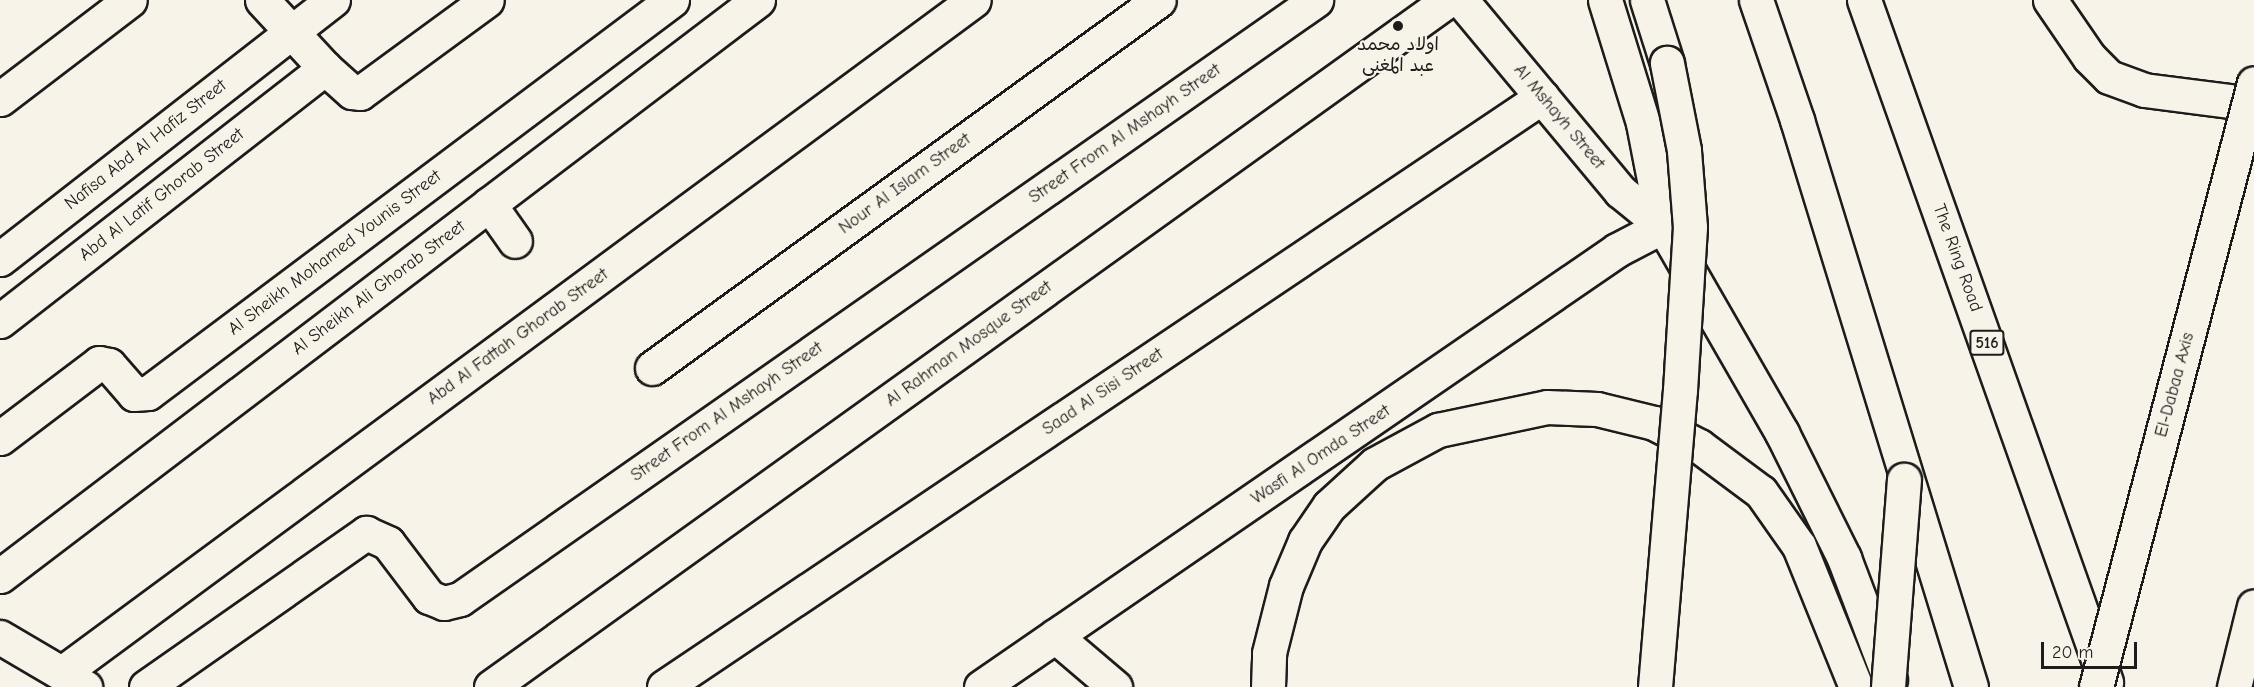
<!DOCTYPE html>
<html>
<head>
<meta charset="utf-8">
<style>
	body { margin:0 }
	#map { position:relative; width:2254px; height:687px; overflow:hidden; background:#f7f3e8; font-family:"Comic Neue","Playpen Sans Arabic",sans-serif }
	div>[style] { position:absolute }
	.roads { filter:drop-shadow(2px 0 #1c1c1c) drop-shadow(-2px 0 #1c1c1c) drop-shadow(0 2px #1c1c1c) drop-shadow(0 -2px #1c1c1c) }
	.minor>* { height:33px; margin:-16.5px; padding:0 16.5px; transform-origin:16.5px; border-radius:16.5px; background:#f7f3e8 }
	.highway>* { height:33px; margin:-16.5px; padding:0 16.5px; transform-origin:16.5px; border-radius:16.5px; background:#f7f3e8 }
	.bridges { filter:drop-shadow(2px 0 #1c1c1c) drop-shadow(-2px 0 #1c1c1c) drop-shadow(0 2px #1c1c1c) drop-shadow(0 -2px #1c1c1c) }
	.highway-bridge>* { height:33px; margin:-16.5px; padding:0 16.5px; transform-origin:16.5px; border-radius:16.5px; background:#f7f3e8 }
	.dots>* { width:16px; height:16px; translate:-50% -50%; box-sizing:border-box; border:3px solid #f7f3e8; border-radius:50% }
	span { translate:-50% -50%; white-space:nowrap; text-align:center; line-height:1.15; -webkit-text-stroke:4.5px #f7f3e8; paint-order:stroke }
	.shield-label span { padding:2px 4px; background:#f7f3e8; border:2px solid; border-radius:4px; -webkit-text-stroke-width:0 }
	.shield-label { font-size:16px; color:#1c1c1c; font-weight:700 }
	.poi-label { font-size:18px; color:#1c1c1c }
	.street-label { font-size:18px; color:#1c1c1c }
	.scale { position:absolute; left:2041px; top:642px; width:96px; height:27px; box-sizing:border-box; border:3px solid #1c1c1c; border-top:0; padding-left:8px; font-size:18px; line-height:21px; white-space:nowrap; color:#1c1c1c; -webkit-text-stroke:4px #f7f3e8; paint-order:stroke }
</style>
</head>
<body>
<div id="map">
	<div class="roads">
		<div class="minor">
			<div style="left:262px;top:0;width:93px;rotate:47.2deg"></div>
			<div style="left:325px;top:68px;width:36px;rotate:42deg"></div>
			<div style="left:352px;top:92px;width:8px;rotate:7deg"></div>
			<div style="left:360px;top:93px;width:157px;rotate:-36.2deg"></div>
			<div style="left:1461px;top:0;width:249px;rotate:50.2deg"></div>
			<div style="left:1620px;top:191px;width:55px;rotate:39.1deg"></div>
			<div style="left:1605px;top:0;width:129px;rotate:72.8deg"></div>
			<div style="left:1643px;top:123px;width:105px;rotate:79deg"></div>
			<div style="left:1663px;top:226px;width:239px;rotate:60.1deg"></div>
			<div style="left:1782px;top:433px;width:140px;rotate:63.6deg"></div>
			<div style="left:1844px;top:558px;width:130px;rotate:69.3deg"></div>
			<div style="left:2050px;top:0;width:69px;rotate:55.6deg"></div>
			<div style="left:2089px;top:57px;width:28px;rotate:45deg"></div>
			<div style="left:2109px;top:77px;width:37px;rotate:20deg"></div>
			<div style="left:2144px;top:90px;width:111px;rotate:7.3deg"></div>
			<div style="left:0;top:99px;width:163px;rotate:-37.3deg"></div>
			<div style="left:489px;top:204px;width:45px;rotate:54.9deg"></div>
			<div style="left:0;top:259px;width:422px;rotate:-37.9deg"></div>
			<div style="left:0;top:321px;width:412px;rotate:-37.9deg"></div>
			<div style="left:652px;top:368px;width:626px;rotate:-35.97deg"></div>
			<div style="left:0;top:438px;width:124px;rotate:-37.1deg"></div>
			<div style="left:99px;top:363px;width:10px;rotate:11deg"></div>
			<div style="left:109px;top:365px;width:38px;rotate:49deg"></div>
			<div style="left:134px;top:394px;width:14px;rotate:-4deg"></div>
			<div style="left:148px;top:393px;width:655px;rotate:-36.87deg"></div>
			<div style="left:0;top:576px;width:952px;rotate:-37.23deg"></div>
			<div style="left:1055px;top:636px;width:79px;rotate:40.4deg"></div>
			<div style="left:0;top:637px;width:99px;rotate:30.5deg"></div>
			<div style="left:62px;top:673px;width:1133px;rotate:-36.43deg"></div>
			<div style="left:146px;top:687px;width:269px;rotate:-35deg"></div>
			<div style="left:366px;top:533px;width:24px;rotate:24deg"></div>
			<div style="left:388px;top:543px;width:68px;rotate:52.8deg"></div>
			<div style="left:429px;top:597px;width:16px;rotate:22deg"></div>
			<div style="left:444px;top:603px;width:16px;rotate:-14deg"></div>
			<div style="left:460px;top:599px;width:1045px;rotate:-34.98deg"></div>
			<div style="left:491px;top:687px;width:1178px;rotate:-35.67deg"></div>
			<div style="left:664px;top:687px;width:1058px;rotate:-33.9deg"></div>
			<div style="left:981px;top:687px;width:772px;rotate:-34.49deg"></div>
			<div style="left:1617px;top:250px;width:52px;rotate:-27.6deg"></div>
		</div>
		<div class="highway">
			<div style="left:1647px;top:0;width:66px;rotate:72.4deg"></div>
			<div style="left:1756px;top:0;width:127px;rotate:71.1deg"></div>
			<div style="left:1797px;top:120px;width:593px;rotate:72.94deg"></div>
			<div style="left:1864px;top:0;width:724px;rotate:70.46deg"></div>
			<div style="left:1268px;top:687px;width:34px;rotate:-88deg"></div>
			<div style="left:1269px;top:653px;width:69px;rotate:-75.8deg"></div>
			<div style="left:1286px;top:586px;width:49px;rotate:-67.1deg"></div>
			<div style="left:1305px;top:541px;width:42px;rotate:-55.6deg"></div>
			<div style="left:1329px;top:506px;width:62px;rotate:-42.4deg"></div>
			<div style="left:1375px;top:464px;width:72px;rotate:-28.4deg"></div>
			<div style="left:1438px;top:430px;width:111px;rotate:-11.9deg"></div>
			<div style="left:1547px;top:407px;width:50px;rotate:2.3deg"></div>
			<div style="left:1597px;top:409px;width:59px;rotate:13.8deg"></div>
			<div style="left:1654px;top:423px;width:51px;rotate:27.1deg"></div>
			<div style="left:1699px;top:446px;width:77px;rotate:36.6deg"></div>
			<div style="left:1761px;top:492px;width:66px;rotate:54.9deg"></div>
			<div style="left:1799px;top:546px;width:152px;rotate:68deg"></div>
			<div style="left:2234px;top:687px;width:83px;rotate:-76.1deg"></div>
		</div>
	</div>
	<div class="bridges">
		<div class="highway-bridge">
			<div style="left:1655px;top:687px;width:298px;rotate:-85.2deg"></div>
			<div style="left:1680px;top:390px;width:163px;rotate:-86.5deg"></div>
			<div style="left:1690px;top:227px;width:77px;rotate:-94.5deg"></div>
			<div style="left:1684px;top:150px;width:89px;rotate:-101.1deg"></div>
			<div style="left:1888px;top:687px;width:208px;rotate:-85.6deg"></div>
			<div style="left:2096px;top:687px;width:624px;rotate:-75.34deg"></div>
		</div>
	</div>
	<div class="dots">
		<div style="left:1398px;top:26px;background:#1c1c1c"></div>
	</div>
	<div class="shield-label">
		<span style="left:1987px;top:343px">516</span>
	</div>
	<div class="poi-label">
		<span style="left:1398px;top:56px">اولاد محمد<br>عبد المغنى</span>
	</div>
	<div class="street-label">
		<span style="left:1559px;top:117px;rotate:50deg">Al Mshayh Street</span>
		<span style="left:1125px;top:134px;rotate:-35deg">Street From Al Mshayh Street</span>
		<span style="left:146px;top:145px;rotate:-38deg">Nafisa Abd Al Hafiz Street</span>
		<span style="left:905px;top:184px;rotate:-36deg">Nour Al Islam Street</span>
		<span style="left:162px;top:195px;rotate:-38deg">Abd Al Latif Ghorab Street</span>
		<span style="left:335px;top:253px;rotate:-37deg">Al Sheikh Mohamed Younis Street</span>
		<span style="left:1957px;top:258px;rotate:70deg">The Ring Road</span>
		<span style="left:379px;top:288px;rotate:-37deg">Al Sheikh Ali Ghorab Street</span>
		<span style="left:518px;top:337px;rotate:-36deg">Abd Al Fattah Ghorab Street</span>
		<span style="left:969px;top:344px;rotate:-36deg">Al Rahman Mosque Street</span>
		<span style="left:2175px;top:385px;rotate:-75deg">El-Dabaa Axis</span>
		<span style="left:1103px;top:392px;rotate:-34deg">Saad Al Sisi Street</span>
		<span style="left:727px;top:412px;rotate:-35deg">Street From Al Mshayh Street</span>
		<span style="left:1321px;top:455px;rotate:-34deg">Wasfi Al Omda Street</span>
	</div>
	<div class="scale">20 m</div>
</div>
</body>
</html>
